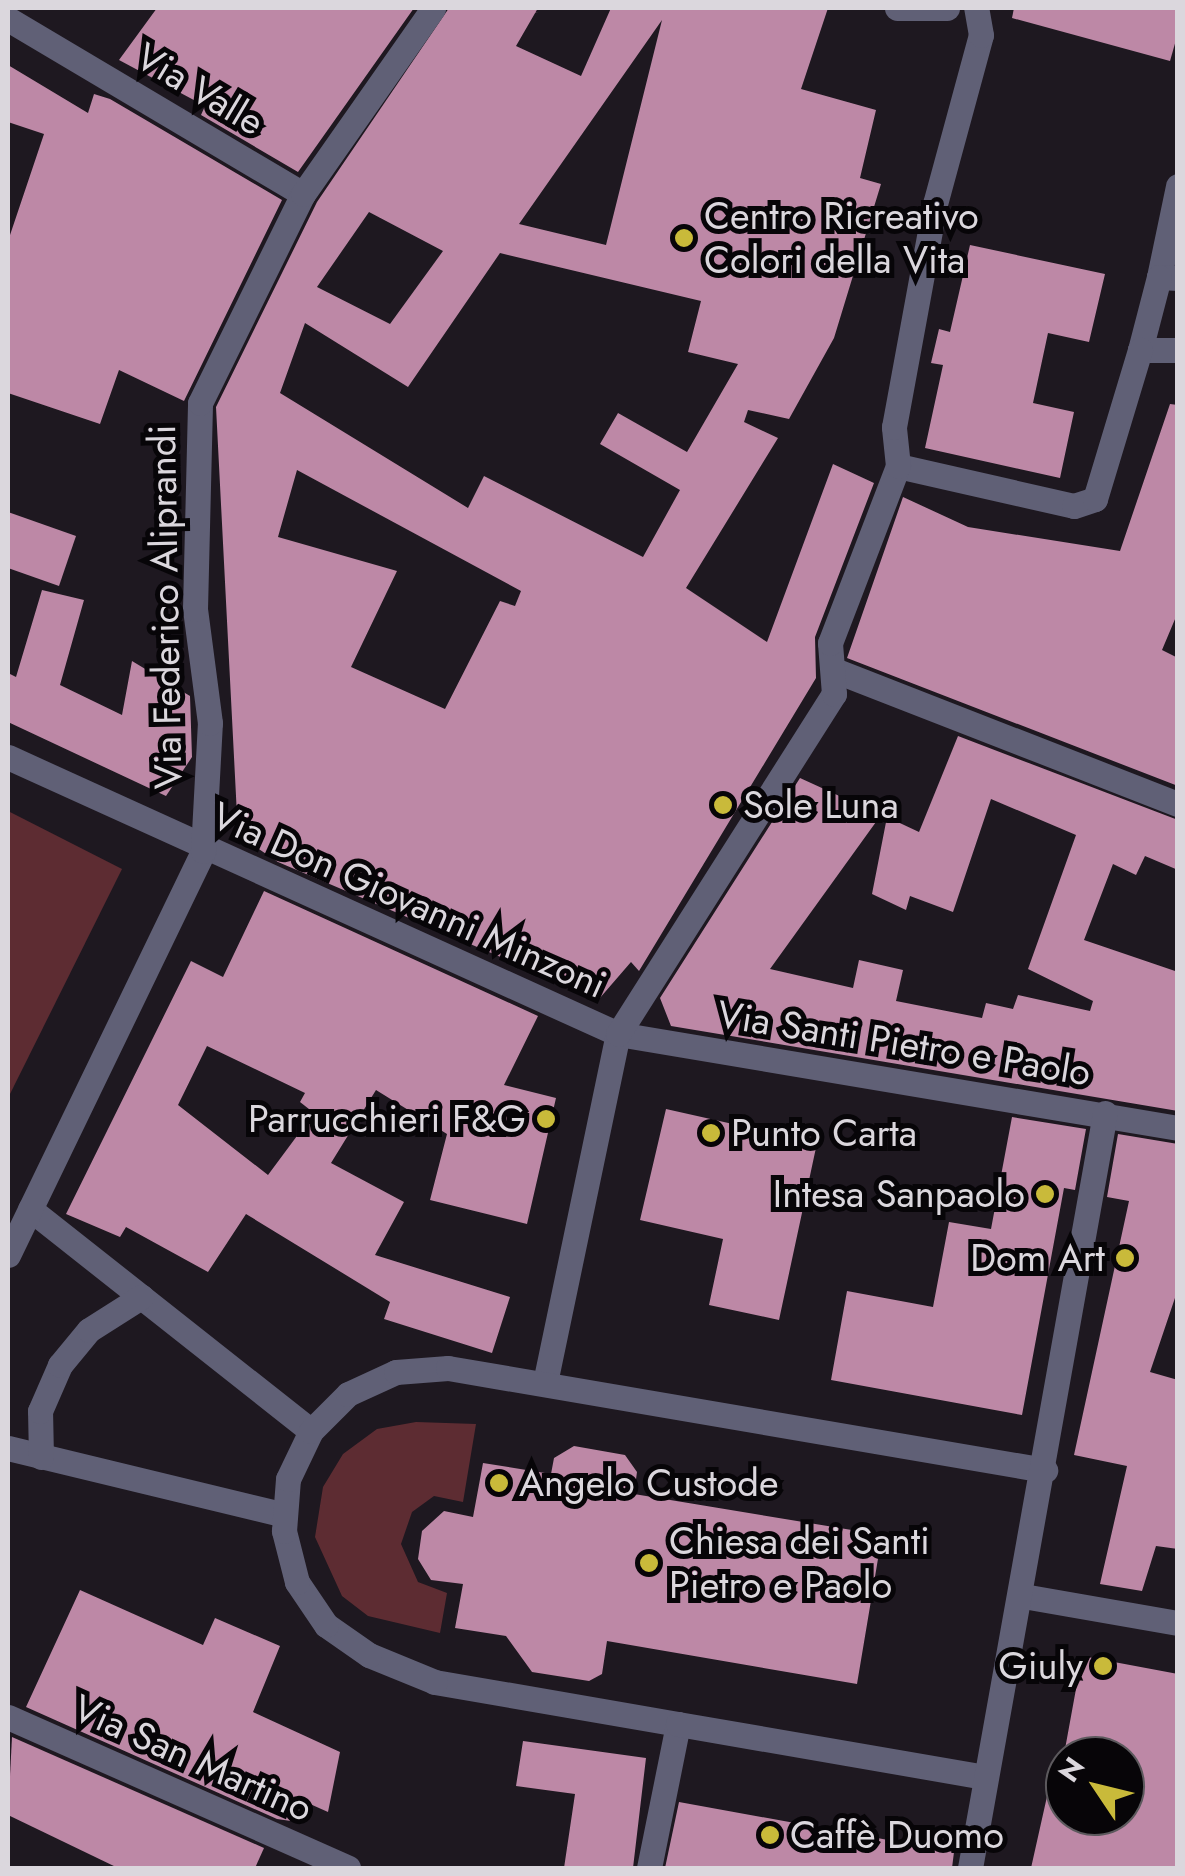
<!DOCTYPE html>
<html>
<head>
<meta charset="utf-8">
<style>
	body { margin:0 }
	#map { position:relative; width:1185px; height:1876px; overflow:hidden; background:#1e1820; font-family:Jost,sans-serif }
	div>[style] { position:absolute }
	.green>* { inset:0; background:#5d2c32 }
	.building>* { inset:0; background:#bd88a6 }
	.minor>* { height:25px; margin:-12.5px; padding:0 12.5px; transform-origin:12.5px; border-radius:12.5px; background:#606076 }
	.dots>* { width:28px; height:28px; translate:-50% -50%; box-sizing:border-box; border:5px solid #070508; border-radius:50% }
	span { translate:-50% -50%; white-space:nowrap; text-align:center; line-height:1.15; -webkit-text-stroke:10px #070508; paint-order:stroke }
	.street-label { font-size:38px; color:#dbd7dd }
	.poi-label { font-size:38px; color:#dbd7dd }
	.left { translate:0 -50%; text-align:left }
	.right { translate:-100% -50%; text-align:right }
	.frame { position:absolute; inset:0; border:10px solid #dbd7dd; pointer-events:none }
	.north { position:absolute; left:1045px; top:1736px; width:100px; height:100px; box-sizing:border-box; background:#070508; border:2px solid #5c595d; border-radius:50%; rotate:305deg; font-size:28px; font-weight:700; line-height:40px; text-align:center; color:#dbd7dd }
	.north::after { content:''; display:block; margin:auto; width:35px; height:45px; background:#c9ba3a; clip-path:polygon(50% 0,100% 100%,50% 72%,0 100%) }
</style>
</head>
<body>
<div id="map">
	<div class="green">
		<div style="clip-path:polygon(8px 811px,122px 869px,8px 1098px)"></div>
		<div style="clip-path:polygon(416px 1422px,476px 1424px,463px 1502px,434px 1496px,412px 1512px,401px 1544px,418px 1582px,447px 1593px,440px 1633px,368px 1616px,342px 1596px,315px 1537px,323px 1487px,343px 1454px,377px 1429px)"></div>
	</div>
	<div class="building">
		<div style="clip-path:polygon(157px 8px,414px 8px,298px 172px,201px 115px,205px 106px,119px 60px)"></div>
		<div style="clip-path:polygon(evenodd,449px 8px,538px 8px,516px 46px,581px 76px,611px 8px,828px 8px,801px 89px,876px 110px,860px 178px,881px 184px,834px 338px,789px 419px,748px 410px,744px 422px,778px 438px,686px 588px,767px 642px,833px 464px,874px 483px,815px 637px,816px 678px,639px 971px,631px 962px,599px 999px,278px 862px,238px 835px,216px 407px,317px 202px,449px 8px,662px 20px,606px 245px,519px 224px,662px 20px,449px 8px,369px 212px,443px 251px,390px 324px,317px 287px,369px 212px,449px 8px,500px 253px,701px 301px,688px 352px,738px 364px,687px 452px,618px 413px,600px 444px,680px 490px,643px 557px,484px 476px,468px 508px,280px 393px,305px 323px,408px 387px,500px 253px,449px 8px,297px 470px,521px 591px,515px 606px,500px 601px,445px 709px,351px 667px,397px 571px,278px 537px,297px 470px)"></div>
		<div style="clip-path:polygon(1014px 8px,1178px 8px,1178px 33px,1170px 61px,1012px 18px)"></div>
		<div style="clip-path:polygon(8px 65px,88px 113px,94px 94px,110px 99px,282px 200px,184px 401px,119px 370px,100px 424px,8px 393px,8px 241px,44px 134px,8px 122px)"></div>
		<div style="clip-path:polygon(970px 245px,1105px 274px,1089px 342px,1048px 333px,1033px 403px,1074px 412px,1060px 478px,925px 448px,943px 365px,931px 363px,939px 329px,950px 332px)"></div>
		<div style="clip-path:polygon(1170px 404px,1178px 405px,1178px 612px,1162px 650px,1178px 658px,1178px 786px,847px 658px,903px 497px,968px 527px,1120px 551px)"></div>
		<div style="clip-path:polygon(8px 512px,76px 536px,59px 586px,8px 568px)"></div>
		<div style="clip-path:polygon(42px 590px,84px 600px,60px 685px,122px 715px,132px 661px,190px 696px,192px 757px,166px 796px,8px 722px,8px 673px,16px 677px)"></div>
		<div style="clip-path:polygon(958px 736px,1178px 820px,1178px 870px,1145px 856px,1136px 875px,1113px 864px,1084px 940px,1178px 972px,1178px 1111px,671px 1026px,660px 998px,800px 778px,881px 815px,770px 969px,853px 988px,859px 960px,903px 970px,896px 1001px,982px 1018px,986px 1003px,1013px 1009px,1018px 995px,1090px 1011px,1093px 1001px,1028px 969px,1076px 835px,991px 799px,953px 912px,910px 896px,906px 910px,872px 894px,887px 817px,919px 832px)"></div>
		<div style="clip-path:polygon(evenodd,264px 891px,538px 1016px,504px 1085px,556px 1098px,527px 1224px,430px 1200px,447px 1134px,376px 1090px,331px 1163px,404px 1202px,375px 1255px,510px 1297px,492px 1353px,384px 1319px,390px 1302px,246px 1214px,208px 1272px,126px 1227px,120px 1237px,66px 1214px,191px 961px,223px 977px,264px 891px,207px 1046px,305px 1093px,300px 1102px,314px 1113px,268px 1175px,178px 1105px,207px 1046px)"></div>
		<div style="clip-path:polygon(666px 1109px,817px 1143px,779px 1320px,709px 1305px,723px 1239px,640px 1220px)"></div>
		<div style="clip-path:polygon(1012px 1117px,1086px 1129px,1075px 1190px,1064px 1188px,1022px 1415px,831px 1380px,847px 1291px,933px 1307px,949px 1222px,991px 1229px)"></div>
		<div style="clip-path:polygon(1118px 1134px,1178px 1144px,1178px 1289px,1150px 1372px,1178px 1380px,1178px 1549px,1156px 1546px,1142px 1591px,1100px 1584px,1127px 1466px,1074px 1455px,1129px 1201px,1107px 1197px)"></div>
		<div style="clip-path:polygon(574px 1446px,625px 1455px,637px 1472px,634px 1494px,882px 1535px,857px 1684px,607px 1641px,602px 1674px,589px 1681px,532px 1672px,506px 1636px,455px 1628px,463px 1584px,431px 1580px,418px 1559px,422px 1531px,444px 1511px,473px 1517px,483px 1463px,551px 1474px,554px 1458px)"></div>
		<div style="clip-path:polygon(80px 1590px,203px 1645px,215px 1618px,280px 1646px,253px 1712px,340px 1752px,328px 1812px,301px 1800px,291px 1821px,277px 1819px,26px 1707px)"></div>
		<div style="clip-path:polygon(evenodd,1082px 1656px,1178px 1674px,1178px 1868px,1031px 1868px,1048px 1792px,1057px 1793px,1082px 1656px,1065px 1756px,1125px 1756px,1125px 1816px,1065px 1816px,1065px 1756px)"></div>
		<div style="clip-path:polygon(12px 1737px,264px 1848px,255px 1868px,118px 1868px,8px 1815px)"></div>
		<div style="clip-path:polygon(523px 1741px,646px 1758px,633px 1868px,564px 1868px,575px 1794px,516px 1786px)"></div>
		<div style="clip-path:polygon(679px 1802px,954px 1852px,952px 1868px,665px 1868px)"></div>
	</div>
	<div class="minor">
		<div style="left:897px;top:8px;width:50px"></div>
		<div style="left:8px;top:19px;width:343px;rotate:30.7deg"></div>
		<div style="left:1159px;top:277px;width:93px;rotate:-78.2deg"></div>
		<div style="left:1178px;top:278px;width:19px;rotate:-177deg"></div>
		<div style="left:1159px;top:277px;width:75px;rotate:104.6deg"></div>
		<div style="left:1140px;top:350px;width:38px"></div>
		<div style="left:898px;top:466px;width:180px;rotate:12.8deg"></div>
		<div style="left:1074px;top:506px;width:22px;rotate:-18deg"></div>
		<div style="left:1095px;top:499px;width:156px;rotate:-73.2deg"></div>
		<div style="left:834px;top:670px;width:369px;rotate:21.3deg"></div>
		<div style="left:8px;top:757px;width:670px;rotate:24.42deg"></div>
		<div style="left:618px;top:1034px;width:568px;rotate:9.53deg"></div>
		<div style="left:30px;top:1209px;width:358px;rotate:38.3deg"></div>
		<div style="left:8px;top:1255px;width:449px;rotate:-64.2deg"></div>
		<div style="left:203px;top:851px;width:128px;rotate:-86.9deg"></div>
		<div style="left:210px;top:723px;width:115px;rotate:-97.5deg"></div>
		<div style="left:195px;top:609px;width:206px;rotate:-88.6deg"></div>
		<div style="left:200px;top:403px;width:233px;rotate:-63.8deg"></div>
		<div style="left:303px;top:194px;width:227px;rotate:-55deg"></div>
		<div style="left:546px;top:1378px;width:351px;rotate:-78.2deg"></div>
		<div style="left:618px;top:1034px;width:403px;rotate:-57.6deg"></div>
		<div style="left:834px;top:694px;width:51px;rotate:-94.5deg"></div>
		<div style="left:830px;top:643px;width:190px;rotate:-69deg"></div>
		<div style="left:898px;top:466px;width:39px;rotate:-96deg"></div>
		<div style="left:894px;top:427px;width:227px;rotate:-79.6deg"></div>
		<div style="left:935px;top:204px;width:175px;rotate:-74.8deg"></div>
		<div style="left:981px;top:35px;width:27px;rotate:-100deg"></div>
		<div style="left:8px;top:1448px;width:285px;rotate:13.6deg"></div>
		<div style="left:41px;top:1457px;width:46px;rotate:-91.2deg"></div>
		<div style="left:40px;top:1411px;width:50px;rotate:-66.5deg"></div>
		<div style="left:60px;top:1365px;width:45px;rotate:-50.4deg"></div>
		<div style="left:89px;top:1330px;width:62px;rotate:-32.4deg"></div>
		<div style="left:1023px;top:1596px;width:157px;rotate:9.9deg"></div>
		<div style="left:8px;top:1717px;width:372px;rotate:23.9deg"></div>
		<div style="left:678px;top:1724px;width:247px;rotate:-170.2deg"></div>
		<div style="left:435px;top:1682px;width:71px;rotate:-157.8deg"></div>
		<div style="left:369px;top:1655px;width:52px;rotate:-145.1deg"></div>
		<div style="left:326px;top:1625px;width:52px;rotate:-124deg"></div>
		<div style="left:297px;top:1582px;width:53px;rotate:-104.3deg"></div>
		<div style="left:284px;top:1531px;width:52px;rotate:-85.6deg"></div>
		<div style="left:288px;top:1479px;width:53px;rotate:-64.4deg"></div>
		<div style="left:311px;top:1431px;width:52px;rotate:-45deg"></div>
		<div style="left:348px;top:1394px;width:53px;rotate:-24.6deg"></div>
		<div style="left:396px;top:1372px;width:52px;rotate:-4.4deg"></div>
		<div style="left:448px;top:1368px;width:606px;rotate:9.7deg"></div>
		<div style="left:649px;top:1868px;width:147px;rotate:-78.6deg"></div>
		<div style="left:678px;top:1724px;width:312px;rotate:9.8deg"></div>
		<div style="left:970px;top:1868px;width:767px;rotate:-79.86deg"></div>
	</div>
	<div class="dots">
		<div style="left:684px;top:238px;background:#c9ba3a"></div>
		<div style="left:723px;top:805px;background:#c9ba3a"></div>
		<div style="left:546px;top:1119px;background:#c9ba3a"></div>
		<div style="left:711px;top:1133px;background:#c9ba3a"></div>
		<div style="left:1045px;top:1194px;background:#c9ba3a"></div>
		<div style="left:1125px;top:1258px;background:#c9ba3a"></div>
		<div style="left:499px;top:1483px;background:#c9ba3a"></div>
		<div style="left:649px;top:1563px;background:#c9ba3a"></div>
		<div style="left:1103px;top:1666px;background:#c9ba3a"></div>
		<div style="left:770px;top:1835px;background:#c9ba3a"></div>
	</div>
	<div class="street-label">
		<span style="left:200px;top:89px;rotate:31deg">Via Valle</span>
		<span style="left:165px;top:607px;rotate:-91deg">Via Federico Aliprandi</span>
		<span style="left:409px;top:900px;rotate:24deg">Via Don Giovanni Minzoni</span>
		<span style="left:904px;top:1043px;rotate:9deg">Via Santi Pietro e Paolo</span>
		<span style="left:193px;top:1758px;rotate:24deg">Via San Martino</span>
	</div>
	<div class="poi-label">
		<span class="left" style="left:704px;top:238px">Centro Ricreativo<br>Colori della Vita</span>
		<span class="left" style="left:743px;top:805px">Sole Luna</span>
		<span class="right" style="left:526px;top:1119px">Parrucchieri F&amp;G</span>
		<span class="left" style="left:731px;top:1133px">Punto Carta</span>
		<span class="right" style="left:1025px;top:1194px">Intesa Sanpaolo</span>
		<span class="right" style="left:1105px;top:1258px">Dom Art</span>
		<span class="left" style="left:519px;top:1483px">Angelo Custode</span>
		<span class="left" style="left:669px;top:1563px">Chiesa dei Santi<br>Pietro e Paolo</span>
		<span class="right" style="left:1083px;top:1666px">Giuly</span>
		<span class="left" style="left:790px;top:1835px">Caffè Duomo</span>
	</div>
	<div class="frame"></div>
	<div class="north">N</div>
</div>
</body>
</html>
